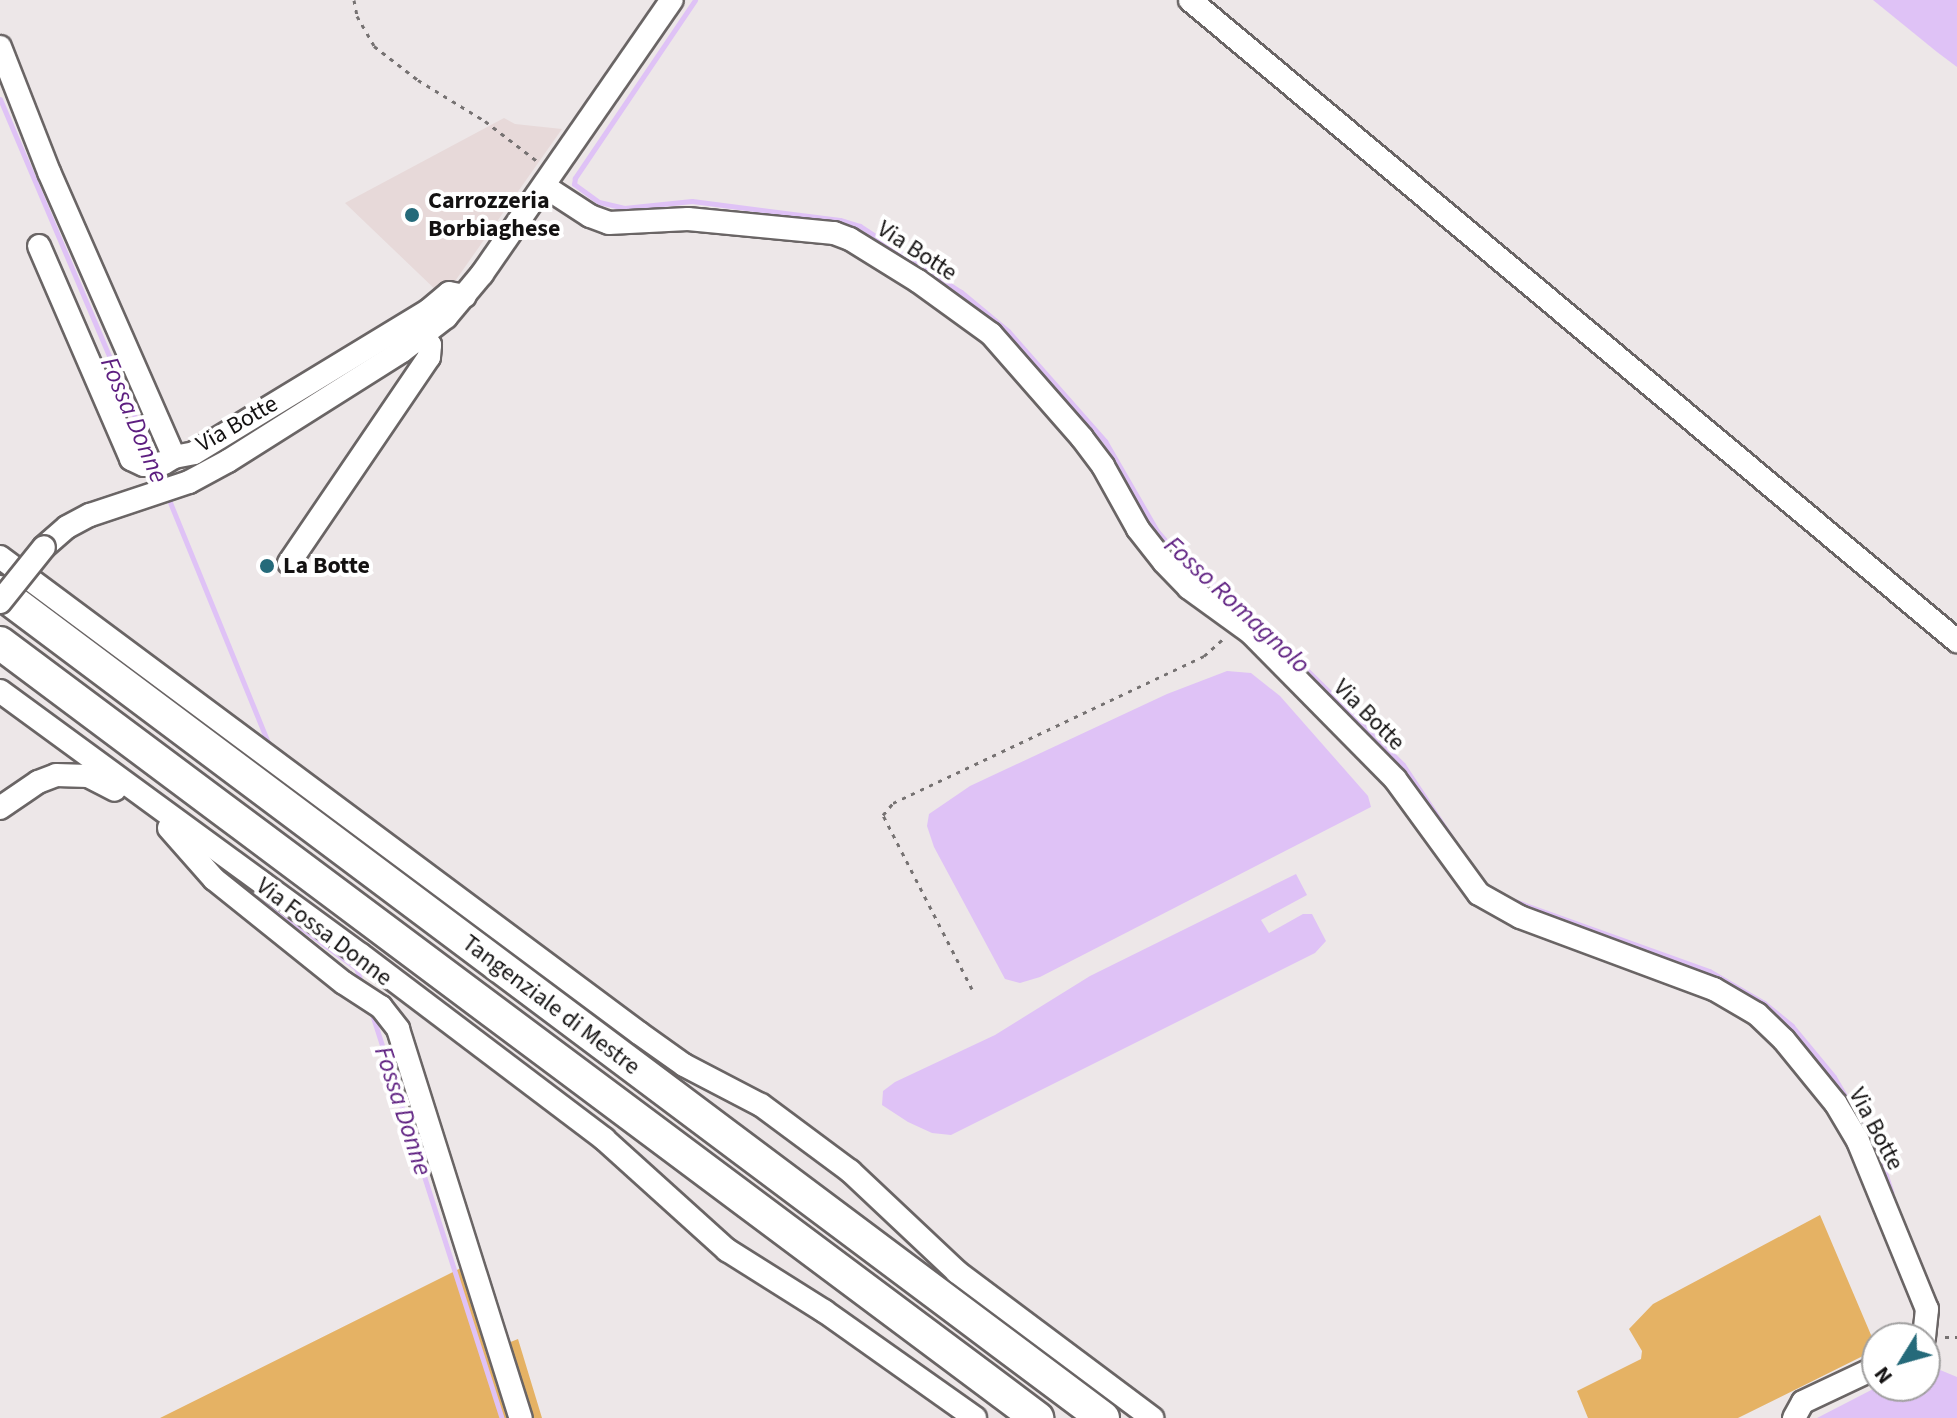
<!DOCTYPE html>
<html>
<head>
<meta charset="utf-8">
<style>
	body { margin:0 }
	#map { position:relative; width:1957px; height:1418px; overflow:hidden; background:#ede7e8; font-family:"Source Sans 3",sans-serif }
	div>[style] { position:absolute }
	.built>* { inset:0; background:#e7d9d9 }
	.green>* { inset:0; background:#e5b264 }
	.water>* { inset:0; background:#dfc2f6 }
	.stream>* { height:5px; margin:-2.5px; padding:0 2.5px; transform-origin:2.5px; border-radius:2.5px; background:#dfc2f6 }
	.path>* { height:3px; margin-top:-1.5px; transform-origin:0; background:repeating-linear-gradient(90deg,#767272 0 4px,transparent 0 10px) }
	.roads { filter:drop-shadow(2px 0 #6a6565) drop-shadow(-2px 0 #6a6565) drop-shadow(0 2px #6a6565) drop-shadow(0 -2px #6a6565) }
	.minor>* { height:22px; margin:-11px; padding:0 11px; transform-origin:11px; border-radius:11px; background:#fff }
	.highway>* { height:32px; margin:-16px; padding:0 16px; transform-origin:16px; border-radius:16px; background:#fff }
	.bridges { filter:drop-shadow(2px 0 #6a6565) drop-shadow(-2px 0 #6a6565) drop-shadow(0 2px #6a6565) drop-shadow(0 -2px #6a6565) }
	.minor-bridge>* { height:22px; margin:-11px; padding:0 11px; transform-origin:11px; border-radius:11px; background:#fff }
	.dots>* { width:22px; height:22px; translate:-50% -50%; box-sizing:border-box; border:4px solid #fff; border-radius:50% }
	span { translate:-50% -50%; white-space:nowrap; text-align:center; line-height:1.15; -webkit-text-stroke:8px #fff; paint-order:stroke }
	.poi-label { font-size:24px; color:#131111; font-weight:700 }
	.left { translate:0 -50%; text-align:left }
	.street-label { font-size:24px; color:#131111 }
	.water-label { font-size:26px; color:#5d1e80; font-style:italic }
	.north { position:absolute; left:1861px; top:1322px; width:80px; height:80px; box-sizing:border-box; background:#fff; border:2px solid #a1a0a0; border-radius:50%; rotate:233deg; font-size:22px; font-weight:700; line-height:32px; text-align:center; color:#131111 }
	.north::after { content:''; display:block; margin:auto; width:28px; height:36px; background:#256a7a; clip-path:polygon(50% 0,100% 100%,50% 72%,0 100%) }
</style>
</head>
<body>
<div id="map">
	<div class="built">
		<div style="clip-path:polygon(504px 118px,515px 124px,562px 129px,453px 284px,440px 294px,345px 203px)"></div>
	</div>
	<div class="green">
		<div style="clip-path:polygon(1820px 1215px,1877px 1349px,1738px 1418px,1588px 1418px,1577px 1391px,1641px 1359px,1642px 1351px,1629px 1329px,1653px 1304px)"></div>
		<div style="clip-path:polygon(465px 1266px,496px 1348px,518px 1339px,542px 1418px,160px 1418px)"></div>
	</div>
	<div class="water">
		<div style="clip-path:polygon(1873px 0,1957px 0,1957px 67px,1937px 52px)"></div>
		<div style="clip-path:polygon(1227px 671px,1251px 673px,1280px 696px,1368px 796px,1371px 807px,1040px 977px,1020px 983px,1005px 979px,934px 847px,927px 826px,929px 814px,970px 786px,1167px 694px)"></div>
		<div style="clip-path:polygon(1296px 874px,1307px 895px,1261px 920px,1269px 933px,1303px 914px,1312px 914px,1326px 941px,1315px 953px,951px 1135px,932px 1133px,908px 1122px,882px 1105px,883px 1091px,895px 1082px,995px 1035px,1090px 976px)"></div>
		<div style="clip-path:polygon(1933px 1367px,1957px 1377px,1957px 1418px,1817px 1418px,1879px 1386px,1925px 1386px,1925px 1368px)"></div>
	</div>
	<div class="stream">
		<div style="left:695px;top:0;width:215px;rotate:124deg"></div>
		<div style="left:575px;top:178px;width:6px;rotate:99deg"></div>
		<div style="left:574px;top:184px;width:31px;rotate:36deg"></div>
		<div style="left:599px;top:202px;width:26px;rotate:13deg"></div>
		<div style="left:624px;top:208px;width:68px;rotate:-5.9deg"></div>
		<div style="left:692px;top:201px;width:149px;rotate:7.3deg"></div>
		<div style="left:840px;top:220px;width:21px;rotate:17deg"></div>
		<div style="left:860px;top:226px;width:121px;rotate:33.2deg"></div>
		<div style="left:961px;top:292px;width:61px;rotate:39.7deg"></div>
		<div style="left:1008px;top:331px;width:147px;rotate:48.6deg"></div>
		<div style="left:1105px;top:441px;width:104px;rotate:60deg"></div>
		<div style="left:1157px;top:531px;width:35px;rotate:49deg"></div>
		<div style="left:1180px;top:557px;width:83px;rotate:38.7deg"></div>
		<div style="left:1245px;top:609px;width:222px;rotate:44.6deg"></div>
		<div style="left:1403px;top:765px;width:105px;rotate:56.3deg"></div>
		<div style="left:0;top:99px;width:392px;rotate:67deg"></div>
		<div style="left:167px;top:495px;width:267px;rotate:67.8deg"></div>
		<div style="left:218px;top:866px;width:172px;rotate:36.5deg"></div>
		<div style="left:356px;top:968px;width:20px;rotate:70deg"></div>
		<div style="left:1506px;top:898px;width:216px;rotate:19.8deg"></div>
		<div style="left:1709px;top:971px;width:64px;rotate:30.2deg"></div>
		<div style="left:1764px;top:1003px;width:36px;rotate:39deg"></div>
		<div style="left:1792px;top:1026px;width:66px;rotate:50.5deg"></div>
		<div style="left:1834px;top:1077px;width:89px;rotate:59.7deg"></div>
		<div style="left:1879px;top:1154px;width:40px;rotate:72deg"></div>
		<div style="left:371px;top:1011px;width:428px;rotate:72.2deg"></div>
	</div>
	<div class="path">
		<div style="left:354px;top:0;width:16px;rotate:79deg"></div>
		<div style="left:357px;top:16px;width:34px;rotate:60deg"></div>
		<div style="left:374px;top:46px;width:56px;rotate:37.7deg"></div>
		<div style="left:418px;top:80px;width:79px;rotate:31.5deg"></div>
		<div style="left:485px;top:121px;width:66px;rotate:37.6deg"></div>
		<div style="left:972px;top:989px;width:195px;rotate:-117.1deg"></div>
		<div style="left:883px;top:815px;width:16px;rotate:-50deg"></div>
		<div style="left:893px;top:803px;width:344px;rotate:-25.3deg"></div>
		<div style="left:1204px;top:656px;width:28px;rotate:-42deg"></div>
		<div style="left:1945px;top:1337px;width:12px"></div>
	</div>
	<div class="roads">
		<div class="minor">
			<div style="left:1190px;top:0;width:1000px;rotate:39.89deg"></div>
			<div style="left:0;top:47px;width:134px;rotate:68.6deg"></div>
			<div style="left:49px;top:172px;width:311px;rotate:66.3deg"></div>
			<div style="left:174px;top:457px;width:20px;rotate:-11deg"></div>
			<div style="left:194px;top:453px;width:275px;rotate:-31.3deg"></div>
			<div style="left:429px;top:310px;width:26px;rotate:-40deg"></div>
			<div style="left:449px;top:293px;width:16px;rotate:11deg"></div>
			<div style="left:544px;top:186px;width:55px;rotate:33.1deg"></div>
			<div style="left:590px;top:216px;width:20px;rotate:20deg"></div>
			<div style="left:609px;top:223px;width:79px;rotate:-2.9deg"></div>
			<div style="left:688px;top:219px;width:147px;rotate:5.5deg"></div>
			<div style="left:834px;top:233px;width:17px;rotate:21deg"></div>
			<div style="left:850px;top:239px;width:80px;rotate:31.7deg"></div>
			<div style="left:918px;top:281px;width:90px;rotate:36deg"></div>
			<div style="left:991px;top:334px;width:138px;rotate:48.8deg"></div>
			<div style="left:1082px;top:438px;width:35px;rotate:53deg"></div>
			<div style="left:1103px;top:466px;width:72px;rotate:60.9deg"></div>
			<div style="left:1138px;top:529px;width:42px;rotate:51.8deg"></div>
			<div style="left:1164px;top:562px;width:36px;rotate:46deg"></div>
			<div style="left:1189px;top:588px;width:77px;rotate:36deg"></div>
			<div style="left:1251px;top:633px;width:205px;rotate:45.4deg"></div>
			<div style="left:1395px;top:779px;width:142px;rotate:53.9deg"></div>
			<div style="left:1479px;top:894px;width:47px;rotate:29.3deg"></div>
			<div style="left:1520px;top:917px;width:207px;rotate:20.4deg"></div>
			<div style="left:1714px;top:989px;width:50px;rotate:30.2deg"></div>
			<div style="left:1757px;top:1014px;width:37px;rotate:44deg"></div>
			<div style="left:1784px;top:1040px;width:82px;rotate:50.9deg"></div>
			<div style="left:1836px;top:1104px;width:43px;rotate:59.3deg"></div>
			<div style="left:1858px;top:1141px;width:182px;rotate:67.7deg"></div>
			<div style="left:1927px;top:1309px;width:29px;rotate:96deg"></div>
			<div style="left:39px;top:246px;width:232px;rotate:66.6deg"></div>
			<div style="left:131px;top:459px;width:14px;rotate:25deg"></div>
			<div style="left:144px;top:465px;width:20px;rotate:-6deg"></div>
			<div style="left:164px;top:463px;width:12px;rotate:-31deg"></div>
			<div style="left:44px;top:547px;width:30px;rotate:-41deg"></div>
			<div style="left:67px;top:527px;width:26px;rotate:-28deg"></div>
			<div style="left:90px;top:515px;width:104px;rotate:-18.4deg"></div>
			<div style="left:189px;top:482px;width:44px;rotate:-28.3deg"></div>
			<div style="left:228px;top:461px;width:206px;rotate:-32.3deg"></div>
			<div style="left:402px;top:351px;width:56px;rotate:-37.7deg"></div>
			<div style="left:446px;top:317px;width:56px;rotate:-50.1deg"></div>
			<div style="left:482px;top:274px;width:333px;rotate:-55.3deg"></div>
			<div style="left:0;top:557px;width:797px;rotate:36.68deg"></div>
			<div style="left:639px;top:1033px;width:55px;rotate:35.4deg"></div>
			<div style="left:684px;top:1065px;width:87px;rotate:27.5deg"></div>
			<div style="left:761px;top:1105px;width:111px;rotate:36.6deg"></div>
			<div style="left:850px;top:1171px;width:147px;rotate:43.3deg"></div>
			<div style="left:957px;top:1272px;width:244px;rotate:36.8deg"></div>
			<div style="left:289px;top:563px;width:249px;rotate:-55.8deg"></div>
			<div style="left:429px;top:357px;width:12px;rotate:-85deg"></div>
			<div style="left:430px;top:345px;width:11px;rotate:-124deg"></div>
			<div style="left:0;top:691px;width:447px;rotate:36.2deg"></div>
			<div style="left:361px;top:955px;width:305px;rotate:37.1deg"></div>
			<div style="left:604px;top:1139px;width:166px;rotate:42.1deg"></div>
			<div style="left:727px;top:1250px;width:115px;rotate:32.2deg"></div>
			<div style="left:824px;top:1311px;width:185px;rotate:35.3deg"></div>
			<div style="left:0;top:808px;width:46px;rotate:-34.4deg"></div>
			<div style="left:38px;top:782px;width:19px;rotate:-21deg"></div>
			<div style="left:56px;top:775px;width:32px;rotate:2deg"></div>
			<div style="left:88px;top:776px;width:30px;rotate:27deg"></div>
			<div style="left:169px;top:828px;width:68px;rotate:48.6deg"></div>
			<div style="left:214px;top:879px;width:166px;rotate:38.7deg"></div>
			<div style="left:344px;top:983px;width:44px;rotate:33deg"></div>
			<div style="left:381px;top:1007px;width:28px;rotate:52deg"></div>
			<div style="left:398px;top:1029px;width:408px;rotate:72.5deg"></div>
			<div style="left:1794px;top:1418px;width:18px;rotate:-61deg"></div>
			<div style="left:1803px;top:1402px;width:82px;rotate:-25.3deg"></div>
		</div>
		<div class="highway">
			<div style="left:0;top:592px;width:1378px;rotate:36.83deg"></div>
			<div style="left:0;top:643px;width:1295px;rotate:36.77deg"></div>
		</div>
	</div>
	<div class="bridges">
		<div class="minor-bridge">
			<div style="left:0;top:602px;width:70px;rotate:-51.3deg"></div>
		</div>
	</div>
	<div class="dots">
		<div style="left:412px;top:215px;background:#256a7a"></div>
		<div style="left:267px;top:566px;background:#256a7a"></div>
	</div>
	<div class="poi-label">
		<span class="left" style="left:428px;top:215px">Carrozzeria<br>Borbiaghese</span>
		<span class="left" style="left:283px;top:566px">La Botte</span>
	</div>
	<div class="street-label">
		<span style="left:917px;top:251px;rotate:33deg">Via Botte</span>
		<span style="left:237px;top:424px;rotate:-30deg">Via Botte</span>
		<span style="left:1369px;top:715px;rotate:45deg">Via Botte</span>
		<span style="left:324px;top:932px;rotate:37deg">Via Fossa Donne</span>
		<span style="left:551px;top:1005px;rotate:37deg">Tangenziale di Mestre</span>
		<span style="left:1876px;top:1129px;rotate:62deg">Via Botte</span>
	</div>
	<div class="water-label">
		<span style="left:134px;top:420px;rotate:67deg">Fossa Donne</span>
		<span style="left:1237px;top:605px;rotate:43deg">Fosso Romagnolo</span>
		<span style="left:403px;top:1111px;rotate:72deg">Fossa Donne</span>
	</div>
	<div class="north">N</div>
</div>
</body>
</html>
